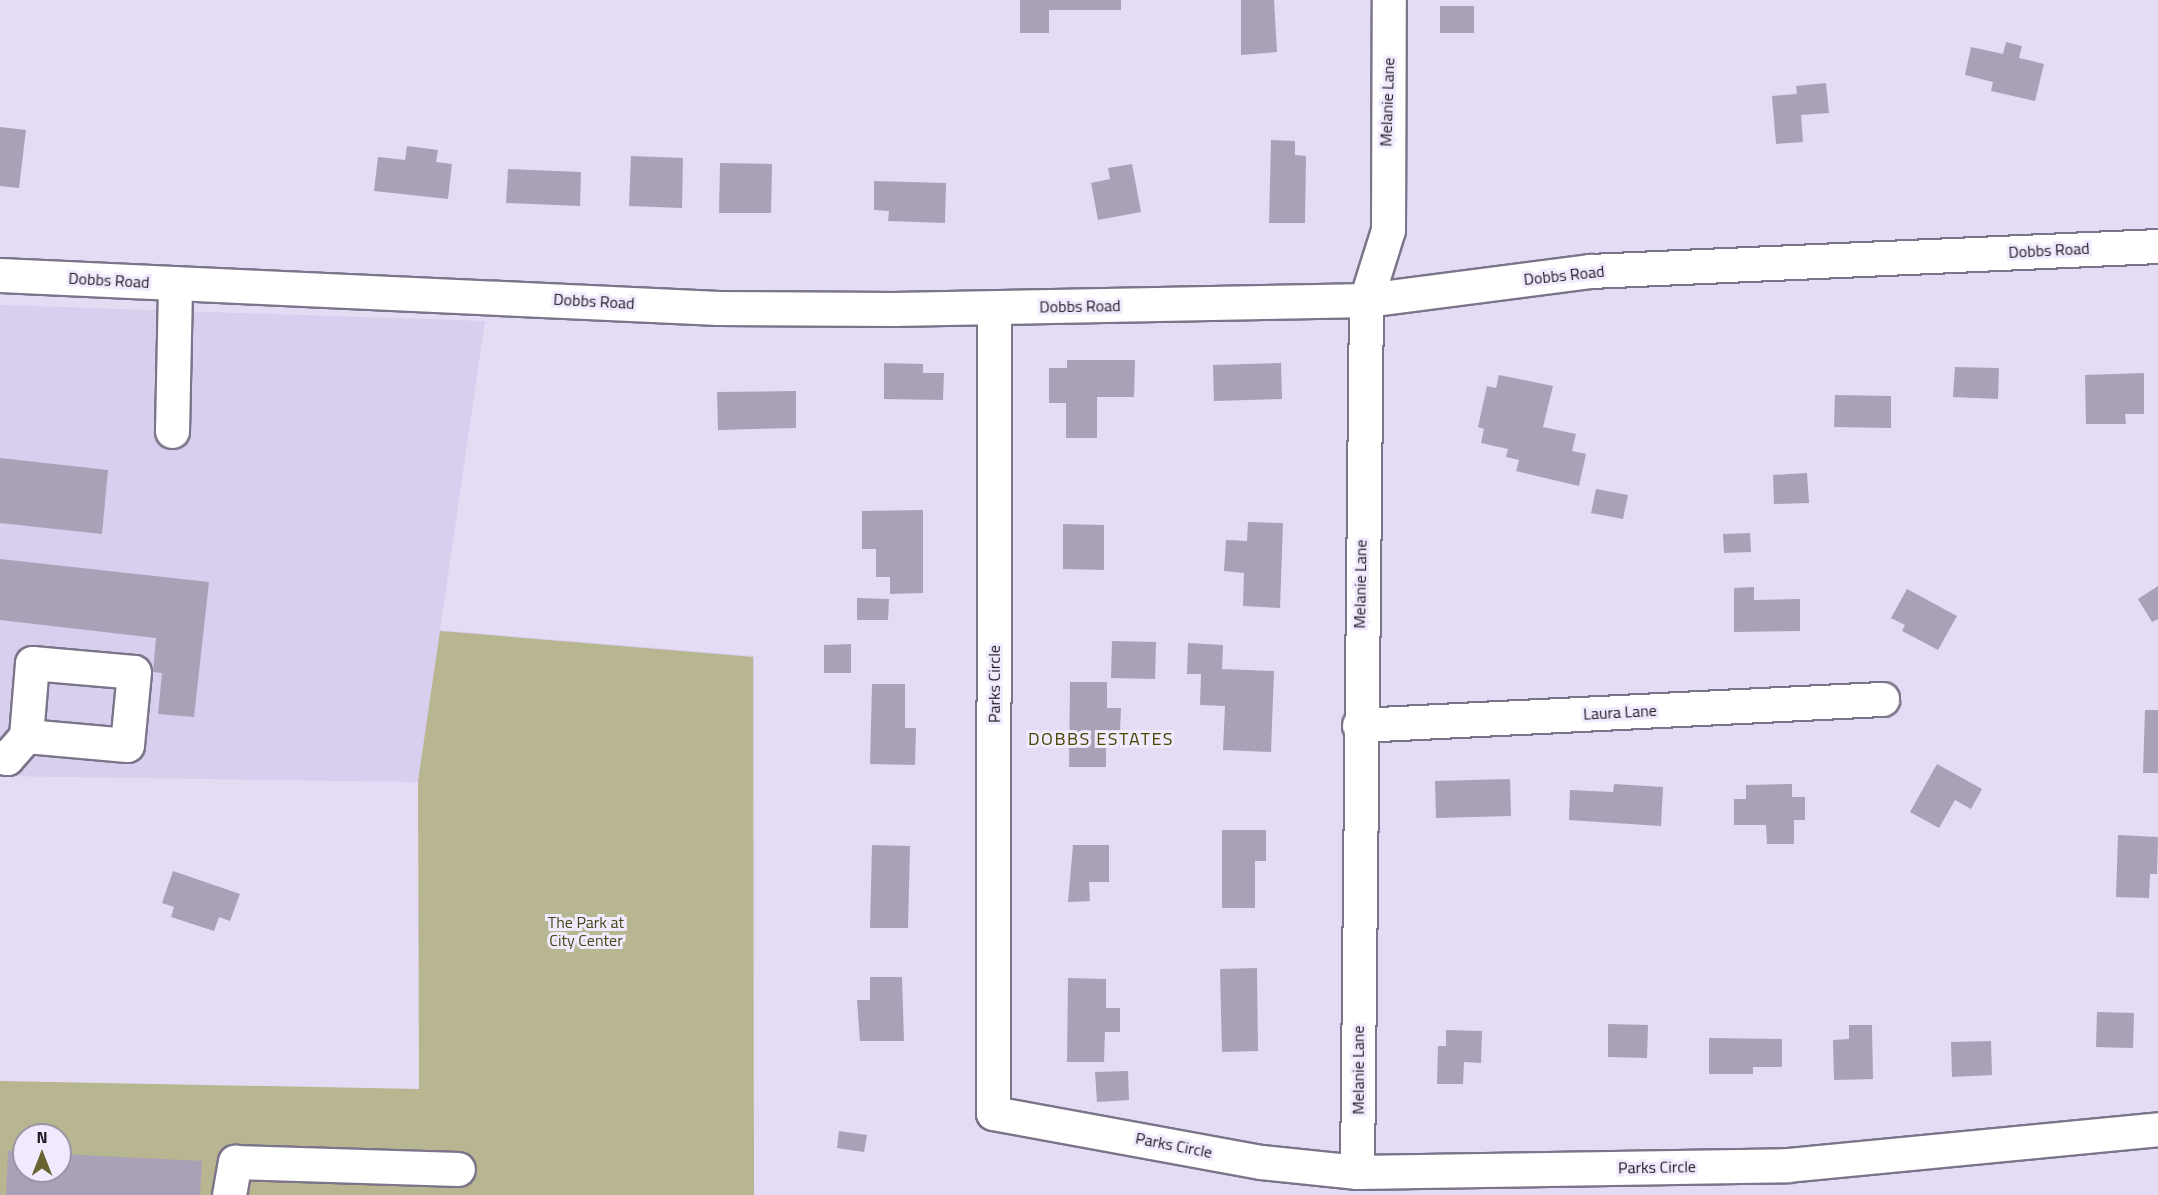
<!DOCTYPE html>
<html>
<head>
<meta charset="utf-8">
<style>
	body { margin:0 }
	#map { position:relative; width:2158px; height:1195px; overflow:hidden; background:#e4dcf4; font-family:"Titillium Web",sans-serif }
	div>[style] { position:absolute }
	.built>* { inset:0; background:#d8ceed }
	.green>* { inset:0; background:#b7b690 }
	.building>* { inset:0; background:#a9a1b8 }
	.roads { filter:drop-shadow(2px 0 #7c758a) drop-shadow(-2px 0 #7c758a) drop-shadow(0 2px #7c758a) drop-shadow(0 -2px #7c758a) }
	.minor>* { height:33px; margin:-16.5px; padding:0 16.5px; transform-origin:16.5px; border-radius:16.5px; background:#fff }
	span { translate:-50% -50%; white-space:nowrap; text-align:center; line-height:1.15; -webkit-text-stroke:6px #f1eafe; paint-order:stroke }
	.street-label { font-size:16px; color:#1a171f }
	.park-label { font-size:16px; color:#4a4716 }
	.neighbourhood-label { font-size:18px; color:#494502; letter-spacing:1.5px }
	.north { position:absolute; left:12px; top:1123px; width:60px; height:60px; box-sizing:border-box; background:#f1eafe; border:2px solid #9b96a5; border-radius:50%; rotate:0deg; font-size:16px; font-weight:700; line-height:24px; text-align:center; color:#1a171f }
	.north::after { content:''; display:block; margin:auto; width:21px; height:27px; background:#676431; clip-path:polygon(50% 0,100% 100%,50% 72%,0 100%) }
</style>
</head>
<body>
<div id="map">
	<div class="built">
		<div style="clip-path:polygon(0 305px,485px 321px,440px 630px,754px 656px,756px 1195px,753px 658px,440px 632px,418px 782px,0 776px)"></div>
	</div>
	<div class="green">
		<div style="clip-path:polygon(evenodd,440px 631px,753px 657px,754px 1195px,0 1195px,0 1081px,419px 1089px,418px 781px,440px 631px,24px 1135px,60px 1135px,60px 1171px,24px 1171px,24px 1135px)"></div>
	</div>
	<div class="building">
		<div style="clip-path:polygon(1020px 0,1121px 0,1121px 10px,1049px 10px,1049px 33px,1020px 33px)"></div>
		<div style="clip-path:polygon(1241px 0,1274px 0,1277px 52px,1241px 55px)"></div>
		<div style="clip-path:polygon(1440px 6px,1474px 6px,1474px 33px,1440px 33px)"></div>
		<div style="clip-path:polygon(2006px 42px,2022px 46px,2019px 58px,2044px 64px,2035px 101px,1991px 91px,1993px 82px,1965px 75px,1971px 47px,2003px 54px)"></div>
		<div style="clip-path:polygon(1826px 83px,1829px 113px,1801px 115px,1803px 142px,1776px 144px,1772px 96px,1797px 94px,1796px 86px)"></div>
		<div style="clip-path:polygon(0 127px,26px 130px,19px 188px,0 186px)"></div>
		<div style="clip-path:polygon(1271px 140px,1295px 141px,1295px 155px,1306px 156px,1305px 223px,1269px 223px)"></div>
		<div style="clip-path:polygon(407px 146px,438px 150px,436px 162px,452px 164px,448px 199px,374px 191px,378px 157px,405px 160px)"></div>
		<div style="clip-path:polygon(631px 156px,683px 158px,682px 208px,629px 206px)"></div>
		<div style="clip-path:polygon(720px 163px,772px 164px,771px 213px,719px 213px)"></div>
		<div style="clip-path:polygon(1132px 164px,1141px 212px,1098px 220px,1091px 183px,1110px 179px,1108px 168px)"></div>
		<div style="clip-path:polygon(508px 169px,581px 172px,580px 206px,506px 203px)"></div>
		<div style="clip-path:polygon(874px 181px,946px 183px,945px 223px,888px 221px,889px 211px,874px 210px)"></div>
		<div style="clip-path:polygon(1067px 360px,1135px 360px,1134px 397px,1097px 397px,1097px 438px,1066px 438px,1066px 403px,1049px 403px,1049px 368px,1067px 368px)"></div>
		<div style="clip-path:polygon(884px 363px,923px 364px,923px 373px,944px 373px,943px 400px,884px 399px)"></div>
		<div style="clip-path:polygon(1281px 363px,1282px 399px,1214px 401px,1213px 365px)"></div>
		<div style="clip-path:polygon(1955px 367px,1999px 368px,1998px 399px,1953px 397px)"></div>
		<div style="clip-path:polygon(2144px 373px,2144px 414px,2125px 414px,2126px 424px,2086px 424px,2085px 375px)"></div>
		<div style="clip-path:polygon(1499px 375px,1553px 386px,1543px 427px,1576px 434px,1572px 451px,1586px 454px,1579px 486px,1516px 471px,1519px 460px,1506px 457px,1508px 449px,1481px 443px,1484px 429px,1478px 427px,1487px 386px,1496px 388px)"></div>
		<div style="clip-path:polygon(796px 391px,796px 428px,718px 430px,717px 392px)"></div>
		<div style="clip-path:polygon(1835px 395px,1891px 396px,1891px 428px,1834px 427px)"></div>
		<div style="clip-path:polygon(0 458px,108px 470px,102px 534px,0 523px)"></div>
		<div style="clip-path:polygon(1807px 473px,1809px 503px,1774px 504px,1773px 475px)"></div>
		<div style="clip-path:polygon(1596px 489px,1628px 495px,1623px 519px,1591px 513px)"></div>
		<div style="clip-path:polygon(923px 510px,923px 593px,890px 594px,890px 577px,876px 577px,876px 549px,862px 549px,862px 511px)"></div>
		<div style="clip-path:polygon(1248px 522px,1283px 523px,1280px 608px,1243px 606px,1244px 573px,1224px 571px,1226px 540px,1247px 541px)"></div>
		<div style="clip-path:polygon(1063px 524px,1104px 525px,1104px 570px,1063px 569px)"></div>
		<div style="clip-path:polygon(1750px 533px,1751px 552px,1724px 553px,1723px 534px)"></div>
		<div style="clip-path:polygon(0 559px,209px 582px,194px 717px,158px 714px,162px 673px,153px 672px,156px 638px,0 620px)"></div>
		<div style="clip-path:polygon(2158px 586px,2158px 619px,2152px 622px,2138px 599px)"></div>
		<div style="clip-path:polygon(1754px 587px,1754px 600px,1800px 599px,1800px 631px,1734px 632px,1734px 588px)"></div>
		<div style="clip-path:polygon(1907px 589px,1957px 616px,1938px 650px,1902px 631px,1905px 625px,1891px 618px)"></div>
		<div style="clip-path:polygon(857px 598px,889px 599px,888px 620px,857px 620px)"></div>
		<div style="clip-path:polygon(1112px 641px,1156px 642px,1155px 679px,1111px 678px)"></div>
		<div style="clip-path:polygon(1188px 643px,1223px 645px,1222px 669px,1274px 671px,1271px 752px,1223px 750px,1225px 706px,1200px 705px,1201px 674px,1187px 674px)"></div>
		<div style="clip-path:polygon(851px 644px,851px 673px,824px 673px,824px 645px)"></div>
		<div style="clip-path:polygon(1070px 682px,1107px 682px,1107px 708px,1121px 708px,1120px 731px,1106px 731px,1106px 767px,1069px 767px)"></div>
		<div style="clip-path:polygon(872px 684px,905px 684px,905px 728px,916px 728px,915px 765px,870px 764px)"></div>
		<div style="clip-path:polygon(2145px 710px,2158px 710px,2158px 773px,2143px 773px)"></div>
		<div style="clip-path:polygon(1937px 764px,1982px 789px,1971px 809px,1955px 800px,1939px 828px,1910px 812px)"></div>
		<div style="clip-path:polygon(1510px 779px,1511px 816px,1436px 818px,1435px 781px)"></div>
		<div style="clip-path:polygon(1614px 784px,1663px 787px,1661px 826px,1569px 820px,1570px 790px,1613px 792px)"></div>
		<div style="clip-path:polygon(1792px 784px,1792px 797px,1805px 797px,1805px 820px,1794px 820px,1794px 844px,1767px 844px,1766px 825px,1734px 825px,1734px 799px,1746px 799px,1746px 785px)"></div>
		<div style="clip-path:polygon(1222px 830px,1266px 830px,1266px 861px,1255px 861px,1255px 908px,1222px 908px)"></div>
		<div style="clip-path:polygon(2118px 835px,2158px 837px,2157px 874px,2150px 874px,2149px 898px,2116px 897px)"></div>
		<div style="clip-path:polygon(872px 845px,910px 846px,908px 928px,870px 928px)"></div>
		<div style="clip-path:polygon(1073px 845px,1109px 845px,1109px 882px,1089px 882px,1090px 901px,1068px 902px)"></div>
		<div style="clip-path:polygon(173px 871px,240px 894px,230px 921px,219px 917px,214px 931px,171px 917px,174px 907px,162px 903px)"></div>
		<div style="clip-path:polygon(1257px 968px,1258px 1051px,1222px 1052px,1220px 969px)"></div>
		<div style="clip-path:polygon(870px 977px,902px 977px,904px 1041px,860px 1041px,857px 1000px,870px 1000px)"></div>
		<div style="clip-path:polygon(1068px 978px,1106px 979px,1106px 1008px,1120px 1008px,1120px 1032px,1105px 1032px,1104px 1062px,1067px 1062px)"></div>
		<div style="clip-path:polygon(2097px 1012px,2134px 1013px,2133px 1048px,2096px 1047px)"></div>
		<div style="clip-path:polygon(1608px 1024px,1648px 1025px,1647px 1058px,1608px 1057px)"></div>
		<div style="clip-path:polygon(1849px 1025px,1872px 1025px,1873px 1079px,1834px 1080px,1833px 1040px,1849px 1039px)"></div>
		<div style="clip-path:polygon(1446px 1030px,1482px 1031px,1481px 1063px,1464px 1062px,1463px 1084px,1437px 1084px,1438px 1046px,1446px 1046px)"></div>
		<div style="clip-path:polygon(1709px 1038px,1782px 1039px,1782px 1067px,1753px 1067px,1753px 1074px,1709px 1074px)"></div>
		<div style="clip-path:polygon(1991px 1041px,1992px 1075px,1952px 1077px,1951px 1042px)"></div>
		<div style="clip-path:polygon(1128px 1071px,1129px 1100px,1097px 1102px,1095px 1072px)"></div>
		<div style="clip-path:polygon(839px 1131px,867px 1135px,864px 1152px,837px 1148px)"></div>
		<div style="clip-path:polygon(8px 1151px,24px 1152px,24px 1171px,60px 1171px,60px 1154px,202px 1161px,200px 1195px,6px 1195px)"></div>
	</div>
	<div class="roads">
		<div class="minor">
			<div style="left:0;top:275px;width:719px;rotate:2.63deg"></div>
			<div style="left:718px;top:308px;width:178px;rotate:0.3deg"></div>
			<div style="left:896px;top:309px;width:470px;rotate:-1.1deg"></div>
			<div style="left:1366px;top:300px;width:226px;rotate:-7.4deg"></div>
			<div style="left:1590px;top:271px;width:569px;rotate:-2.52deg"></div>
			<div style="left:994px;top:308px;width:805px;rotate:90.07deg"></div>
			<div style="left:993px;top:1113px;width:272px;rotate:10.4deg"></div>
			<div style="left:1261px;top:1162px;width:97px;rotate:5.9deg"></div>
			<div style="left:1357px;top:1172px;width:430px;rotate:-0.9deg"></div>
			<div style="left:1787px;top:1165px;width:373px;rotate:-5.5deg"></div>
			<div style="left:172px;top:431px;width:148px;rotate:-88.8deg"></div>
			<div style="left:1359px;top:725px;width:524px;rotate:-2.85deg"></div>
			<div style="left:0;top:757px;width:7px;rotate:8deg"></div>
			<div style="left:7px;top:758px;width:29px;rotate:-49deg"></div>
			<div style="left:26px;top:736px;width:73px;rotate:-85.3deg"></div>
			<div style="left:32px;top:663px;width:102px;rotate:5deg"></div>
			<div style="left:134px;top:672px;width:73px;rotate:95.5deg"></div>
			<div style="left:127px;top:745px;width:101px;rotate:-174.9deg"></div>
			<div style="left:1357px;top:1172px;width:872px;rotate:-89.41deg"></div>
			<div style="left:1366px;top:300px;width:73px;rotate:-72.6deg"></div>
			<div style="left:1388px;top:230px;width:230px;rotate:-89.8deg"></div>
			<div style="left:229px;top:1195px;width:34px;rotate:-80deg"></div>
			<div style="left:235px;top:1162px;width:223px;rotate:1.8deg"></div>
		</div>
	</div>
	<div class="street-label">
		<span style="left:1387px;top:102px;rotate:-88deg">Melanie Lane</span>
		<span style="left:2049px;top:250px;rotate:-3deg">Dobbs Road</span>
		<span style="left:1564px;top:275px;rotate:-6deg">Dobbs Road</span>
		<span style="left:109px;top:280px;rotate:3deg">Dobbs Road</span>
		<span style="left:594px;top:301px;rotate:3deg">Dobbs Road</span>
		<span style="left:1080px;top:306px;rotate:-1deg">Dobbs Road</span>
		<span style="left:1360px;top:584px;rotate:-89deg">Melanie Lane</span>
		<span style="left:994px;top:684px;rotate:-90deg">Parks Circle</span>
		<span style="left:1620px;top:712px;rotate:-3deg">Laura Lane</span>
		<span style="left:1358px;top:1070px;rotate:-90deg">Melanie Lane</span>
		<span style="left:1174px;top:1145px;rotate:11deg">Parks Circle</span>
		<span style="left:1657px;top:1167px;rotate:-1deg">Parks Circle</span>
	</div>
	<div class="park-label">
		<span style="left:586px;top:931px">The Park at<br>City Center</span>
	</div>
	<div class="neighbourhood-label">
		<span style="left:1101px;top:739px">DOBBS ESTATES</span>
	</div>
	<div class="north">N</div>
</div>
</body>
</html>
